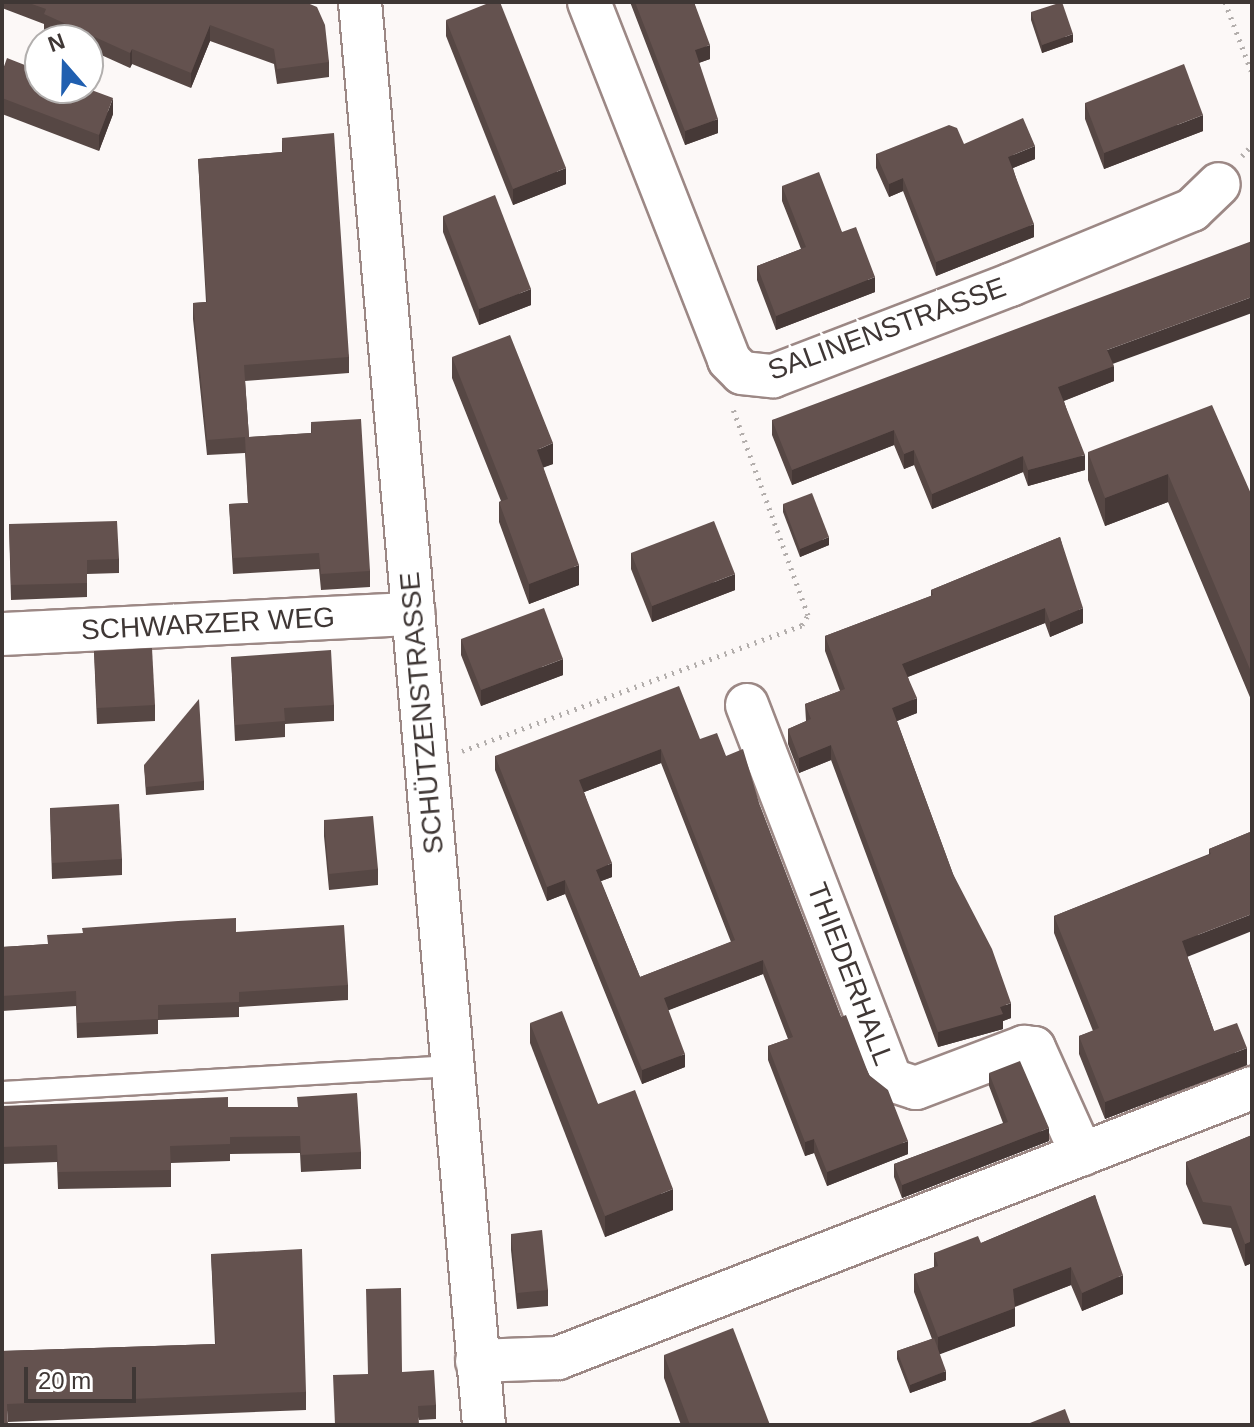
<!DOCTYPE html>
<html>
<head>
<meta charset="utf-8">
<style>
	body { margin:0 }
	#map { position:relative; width:1254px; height:1427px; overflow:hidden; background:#fcf8f7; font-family:Arial,sans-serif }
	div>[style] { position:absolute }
	.path>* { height:5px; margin-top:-2.5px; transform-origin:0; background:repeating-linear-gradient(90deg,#b3aeac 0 2px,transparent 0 8px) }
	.roads { filter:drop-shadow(2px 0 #9c8885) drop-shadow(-2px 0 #9c8885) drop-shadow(0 2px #9c8885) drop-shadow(0 -2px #9c8885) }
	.service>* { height:20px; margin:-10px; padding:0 10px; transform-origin:10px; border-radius:10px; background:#fff }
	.minor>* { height:42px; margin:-21px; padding:0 21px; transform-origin:21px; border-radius:21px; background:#fff }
	.wall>* { inset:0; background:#564744 }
	.shaded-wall>* { inset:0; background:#463937 }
	.building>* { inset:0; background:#64524f }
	span { translate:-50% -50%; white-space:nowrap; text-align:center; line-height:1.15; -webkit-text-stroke:8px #fff; paint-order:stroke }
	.street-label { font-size:28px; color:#3f3735 }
	.frame { position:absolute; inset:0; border:4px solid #3f3735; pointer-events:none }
	.north { position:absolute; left:24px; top:24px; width:80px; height:80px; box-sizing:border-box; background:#fff; border:2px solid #b2afae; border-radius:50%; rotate:340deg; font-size:22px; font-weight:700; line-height:32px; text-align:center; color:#3f3735 }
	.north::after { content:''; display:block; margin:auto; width:28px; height:36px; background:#205fb0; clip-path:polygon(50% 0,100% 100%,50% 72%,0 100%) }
	.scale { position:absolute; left:24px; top:1367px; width:112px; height:36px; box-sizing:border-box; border:4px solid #3f3735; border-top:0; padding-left:10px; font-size:24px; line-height:28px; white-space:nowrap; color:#3f3735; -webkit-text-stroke:6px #fff; paint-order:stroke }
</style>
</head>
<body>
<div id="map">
	<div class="path">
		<div style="left:1225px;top:2px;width:76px;rotate:69.2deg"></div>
		<div style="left:1242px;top:156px;width:15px;rotate:-48deg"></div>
		<div style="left:462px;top:751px;width:363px;rotate:-20.3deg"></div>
		<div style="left:802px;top:625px;width:12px;rotate:-59deg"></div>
		<div style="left:808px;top:615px;width:219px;rotate:-110deg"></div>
	</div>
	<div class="roads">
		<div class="service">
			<div style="left:2px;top:1092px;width:450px;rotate:-3.3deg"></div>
		</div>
		<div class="minor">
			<div style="left:360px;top:2px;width:1428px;rotate:85.02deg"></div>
			<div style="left:589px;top:2px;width:384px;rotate:68.6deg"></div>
			<div style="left:729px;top:360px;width:18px;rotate:45deg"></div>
			<div style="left:742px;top:373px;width:31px;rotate:6deg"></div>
			<div style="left:773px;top:376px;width:254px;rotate:-21deg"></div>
			<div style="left:1010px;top:285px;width:197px;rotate:-22.4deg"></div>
			<div style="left:1192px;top:210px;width:37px;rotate:-44deg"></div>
			<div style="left:2px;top:634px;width:412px;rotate:-2.8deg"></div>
			<div style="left:747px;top:705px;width:402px;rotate:69deg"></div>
			<div style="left:891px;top:1080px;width:26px;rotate:18deg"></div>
			<div style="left:916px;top:1088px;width:116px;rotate:-20.8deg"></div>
			<div style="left:1024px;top:1047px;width:10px;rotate:6deg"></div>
			<div style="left:1034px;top:1048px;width:117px;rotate:65.8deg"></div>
			<div style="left:477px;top:1361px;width:81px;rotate:-2.1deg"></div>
			<div style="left:558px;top:1358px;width:745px;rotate:-21.26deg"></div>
		</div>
	</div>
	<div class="wall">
		<div style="clip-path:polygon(2px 2px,305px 2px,329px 62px,329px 77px,277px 84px,274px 64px,210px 41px,191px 88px,132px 64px,130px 68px,88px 49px,88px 40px,67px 40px,44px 30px,44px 24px,2px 8px)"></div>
		<div style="clip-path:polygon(630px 2px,694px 2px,710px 59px,699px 63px,718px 133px,685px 145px)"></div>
		<div style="clip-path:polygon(1031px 12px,1073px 42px,1042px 53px,1031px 20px)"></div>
		<div style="clip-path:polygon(446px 20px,566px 184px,513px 205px,446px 36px)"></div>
		<div style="clip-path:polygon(2px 72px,113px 114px,99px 151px,2px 114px)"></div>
		<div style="clip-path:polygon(1085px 103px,1203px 131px,1104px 169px,1085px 119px)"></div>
		<div style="clip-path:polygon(282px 138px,349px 357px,349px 373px,245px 381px,249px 437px,311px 433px,311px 422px,370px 571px,370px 587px,321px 590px,319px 569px,233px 574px,229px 504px,248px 503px,245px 453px,207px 455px,193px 319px,193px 303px,206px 302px,198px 159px,282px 152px)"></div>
		<div style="clip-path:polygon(964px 144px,1035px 159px,1013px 168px,1034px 237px,936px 276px,903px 191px,889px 197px,876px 168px,876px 154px)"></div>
		<div style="clip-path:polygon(782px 186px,842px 232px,875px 292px,776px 330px,757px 280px,757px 266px,801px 249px,782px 201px)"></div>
		<div style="clip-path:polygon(443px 216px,531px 305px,479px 325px,443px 232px)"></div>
		<div style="clip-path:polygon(452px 357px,553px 464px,543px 467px,579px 585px,529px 604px,499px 522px,499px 502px,501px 501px,452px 378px)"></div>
		<div style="clip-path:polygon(1113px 364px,1114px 381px,1064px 401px,1085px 470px,1028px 486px,1023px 472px,932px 509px,914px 465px,904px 469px,894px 445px,792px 485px,772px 435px,772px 420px)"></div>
		<div style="clip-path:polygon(1088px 452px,1252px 496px,1252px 702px,1168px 502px,1105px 526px,1088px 480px)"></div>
		<div style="clip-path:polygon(783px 504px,829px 545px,800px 557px,783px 512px)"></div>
		<div style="clip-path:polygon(9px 524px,119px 559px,119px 573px,87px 574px,87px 597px,11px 600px)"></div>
		<div style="clip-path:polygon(1060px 537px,1083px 623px,1050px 637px,1045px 623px,908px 677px,917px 713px,897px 721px,953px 874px,1011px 1018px,1003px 1021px,1003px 1029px,938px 1047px,831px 760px,799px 773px,788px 744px,788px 729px,806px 721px,805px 704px,840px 691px,825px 651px,825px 636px,931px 596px,931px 590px)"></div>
		<div style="clip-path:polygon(631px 553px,735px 590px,652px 622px,631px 569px)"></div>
		<div style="clip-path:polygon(461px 639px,563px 675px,481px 706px,461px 655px)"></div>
		<div style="clip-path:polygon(94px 651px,155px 705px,155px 721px,97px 724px)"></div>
		<div style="clip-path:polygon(231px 657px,334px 705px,334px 721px,285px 724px,285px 737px,235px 741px)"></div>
		<div style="clip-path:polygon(evenodd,700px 739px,726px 756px,760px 806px,841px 1017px,908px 1154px,827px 1186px,814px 1153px,805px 1156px,768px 1060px,768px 1046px,788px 1039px,763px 974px,668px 1010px,685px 1067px,642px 1084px,565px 894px,547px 901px,495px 770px,495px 756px,700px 739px,661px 763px,731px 942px,640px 977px,601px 881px,612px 877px,584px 792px,661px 763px)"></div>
		<div style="clip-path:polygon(144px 765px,204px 781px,204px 790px,146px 795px)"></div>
		<div style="clip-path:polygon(50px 808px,122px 859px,122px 875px,52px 879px)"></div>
		<div style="clip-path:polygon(324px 820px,378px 869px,378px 885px,329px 890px,324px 836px)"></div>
		<div style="clip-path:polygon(1250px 832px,1187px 956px,1214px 1031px,1247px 1065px,1105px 1119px,1079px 1054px,1079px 1036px,1093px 1031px,1054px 933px,1054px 916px,1209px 854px,1209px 849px)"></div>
		<div style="clip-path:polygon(236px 932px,348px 985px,348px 1000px,239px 1007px,239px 1017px,158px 1020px,158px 1034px,77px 1038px,76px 1006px,2px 1011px,2px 947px)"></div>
		<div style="clip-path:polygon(530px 1023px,598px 1104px,673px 1210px,605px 1237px,530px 1043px)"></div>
		<div style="clip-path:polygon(989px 1073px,1049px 1141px,902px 1198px,894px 1177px,894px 1164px,1003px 1123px,989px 1086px)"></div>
		<div style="clip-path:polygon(2px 1106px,228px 1107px,361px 1152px,361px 1169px,301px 1172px,300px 1153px,230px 1154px,230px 1161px,171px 1163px,171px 1187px,58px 1189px,57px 1162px,2px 1164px)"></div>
		<div style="clip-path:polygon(1252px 1135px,1252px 1263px,1245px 1266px,1231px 1228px,1203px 1224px,1186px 1184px,1186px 1162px)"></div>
		<div style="clip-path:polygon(1095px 1195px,1123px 1294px,1082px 1311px,1071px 1285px,1015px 1307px,1015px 1326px,939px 1354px,946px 1380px,910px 1393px,897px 1359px,897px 1351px,932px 1339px,914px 1292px,914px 1274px,934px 1267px,934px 1253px,981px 1243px)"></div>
		<div style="clip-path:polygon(511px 1234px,548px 1290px,548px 1306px,517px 1309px,511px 1250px)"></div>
		<div style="clip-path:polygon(211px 1254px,306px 1392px,306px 1410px,8px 1422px,2px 1351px,215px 1344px)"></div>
		<div style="clip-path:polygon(664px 1355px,770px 1425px,681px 1425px,664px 1378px)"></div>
		<div style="clip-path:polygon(402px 1372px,436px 1405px,436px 1419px,419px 1420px)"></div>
	</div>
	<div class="shaded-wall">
		<div style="clip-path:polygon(210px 25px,210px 41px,191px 88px,191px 73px)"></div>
		<div style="clip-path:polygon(1073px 34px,1073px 42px,1042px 53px,1042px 45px)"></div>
		<div style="clip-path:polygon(710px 45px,710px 59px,695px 64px,695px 50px)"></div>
		<div style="clip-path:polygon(132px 49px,132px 64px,130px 68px,130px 53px)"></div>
		<div style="clip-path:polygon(113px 98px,113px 114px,99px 151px,99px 135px)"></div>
		<div style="clip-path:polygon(1203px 115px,1203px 131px,1104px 169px,1104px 153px)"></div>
		<div style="clip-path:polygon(718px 119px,718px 133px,685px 145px,685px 131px)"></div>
		<div style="clip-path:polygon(1035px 146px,1035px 159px,1008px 170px,1008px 157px)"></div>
		<div style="clip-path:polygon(566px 168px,566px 184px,513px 205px,513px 189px)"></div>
		<div style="clip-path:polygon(903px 178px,903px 191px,889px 197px,889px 184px)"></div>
		<div style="clip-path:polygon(1034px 224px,1034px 237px,936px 276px,936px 262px)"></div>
		<div style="clip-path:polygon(875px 277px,875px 292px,776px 330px,776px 316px)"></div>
		<div style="clip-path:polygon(531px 289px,531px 305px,479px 325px,479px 309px)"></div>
		<div style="clip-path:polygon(1252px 297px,1252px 313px,1107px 366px,1107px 350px)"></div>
		<div style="clip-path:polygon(1114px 366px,1114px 381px,1058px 403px,1058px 387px)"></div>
		<div style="clip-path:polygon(894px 430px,894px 445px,792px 485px,792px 470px)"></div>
		<div style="clip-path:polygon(553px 443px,553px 464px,537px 470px,537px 450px)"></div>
		<div style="clip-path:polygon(914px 450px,914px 465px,904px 469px,904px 454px)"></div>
		<div style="clip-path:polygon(1085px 455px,1085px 470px,1028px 486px,1028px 470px)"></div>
		<div style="clip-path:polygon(1023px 456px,1023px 472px,932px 509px,932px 494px)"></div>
		<div style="clip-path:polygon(1168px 474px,1168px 502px,1105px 526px,1105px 498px)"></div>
		<div style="clip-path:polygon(829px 537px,829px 545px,800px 557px,800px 549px)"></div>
		<div style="clip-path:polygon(579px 565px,579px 585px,529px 604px,529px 584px)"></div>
		<div style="clip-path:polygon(735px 574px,735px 590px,652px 622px,652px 606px)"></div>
		<div style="clip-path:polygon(1045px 608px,1045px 623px,902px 679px,902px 664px)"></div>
		<div style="clip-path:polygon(1083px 608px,1083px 623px,1050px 637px,1050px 622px)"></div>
		<div style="clip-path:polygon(563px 659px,563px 675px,481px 706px,481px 690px)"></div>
		<div style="clip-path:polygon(917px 698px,917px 713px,892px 723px,892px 708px)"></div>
		<div style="clip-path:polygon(831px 745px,831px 760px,799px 773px,799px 758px)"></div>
		<div style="clip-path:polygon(661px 749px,661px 763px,579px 794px,579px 780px)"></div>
		<div style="clip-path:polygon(612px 863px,612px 877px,596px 883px,596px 870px)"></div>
		<div style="clip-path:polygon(565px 880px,565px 894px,547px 901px,547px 887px)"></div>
		<div style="clip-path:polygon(1252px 914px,1252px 931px,1182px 959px,1182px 941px)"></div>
		<div style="clip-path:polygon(763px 960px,763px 974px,664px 1012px,664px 998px)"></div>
		<div style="clip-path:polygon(1011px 1003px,1011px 1018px,1003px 1021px,1003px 1029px,938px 1047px,938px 1032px)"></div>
		<div style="clip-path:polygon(1247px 1048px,1247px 1065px,1105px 1119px,1105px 1102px)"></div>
		<div style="clip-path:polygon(685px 1054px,685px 1067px,642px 1084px,642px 1070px)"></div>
		<div style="clip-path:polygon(1049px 1128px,1049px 1141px,902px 1198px,902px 1185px)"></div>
		<div style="clip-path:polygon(814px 1139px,814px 1153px,805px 1156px,805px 1142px)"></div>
		<div style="clip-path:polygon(908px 1141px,908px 1154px,827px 1186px,827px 1172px)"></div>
		<div style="clip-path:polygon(673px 1189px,673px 1210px,605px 1237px,605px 1216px)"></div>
		<div style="clip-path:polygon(1252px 1241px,1252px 1263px,1245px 1266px,1245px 1244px)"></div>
		<div style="clip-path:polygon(1071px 1267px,1071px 1285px,1013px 1307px,1013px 1289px)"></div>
		<div style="clip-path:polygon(1123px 1275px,1123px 1294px,1082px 1311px,1082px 1293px)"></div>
		<div style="clip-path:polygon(1015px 1308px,1015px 1326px,938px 1355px,938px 1337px)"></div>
		<div style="clip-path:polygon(946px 1371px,946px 1380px,910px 1393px,910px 1385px)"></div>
	</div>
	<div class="building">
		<div style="clip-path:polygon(26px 2px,305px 2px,317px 7px,325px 25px,329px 62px,277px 69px,274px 49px,210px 25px,191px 73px,132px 49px,130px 53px,44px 14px,46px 9px)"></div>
		<div style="clip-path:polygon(491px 2px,500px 2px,566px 168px,513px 189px,446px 20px)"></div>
		<div style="clip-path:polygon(635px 2px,694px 2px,710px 45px,695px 50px,718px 119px,685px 131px)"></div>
		<div style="clip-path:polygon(1062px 2px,1073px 34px,1042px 45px,1031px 12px)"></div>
		<div style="clip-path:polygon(7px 58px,40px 71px,40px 88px,86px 88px,113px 98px,99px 135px,2px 98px,2px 72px)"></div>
		<div style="clip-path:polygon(1184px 64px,1203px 115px,1104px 153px,1085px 103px)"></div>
		<div style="clip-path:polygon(1023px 118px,1035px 146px,1008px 157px,1034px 224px,936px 262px,903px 178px,889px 184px,876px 154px,949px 125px,957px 128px,964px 144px)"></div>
		<div style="clip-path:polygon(334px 133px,349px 357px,244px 365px,249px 437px,312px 433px,311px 422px,361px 419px,370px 571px,321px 574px,319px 553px,233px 558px,229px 504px,248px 503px,245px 437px,207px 440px,193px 303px,207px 302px,198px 159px,283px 152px,282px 138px)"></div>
		<div style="clip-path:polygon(819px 172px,842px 232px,856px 227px,875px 277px,776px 316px,757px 266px,806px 247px,782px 186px)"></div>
		<div style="clip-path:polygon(495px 195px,531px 289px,479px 309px,443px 216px)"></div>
		<div style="clip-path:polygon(1252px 241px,1252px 297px,1107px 350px,1114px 366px,1058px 387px,1085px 455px,1028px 470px,1023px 456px,932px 494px,914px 450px,904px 454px,894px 430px,792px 470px,772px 420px)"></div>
		<div style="clip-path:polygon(510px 335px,553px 443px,537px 450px,579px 565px,529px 584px,499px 502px,508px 499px,452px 357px)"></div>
		<div style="clip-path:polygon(1212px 405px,1252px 496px,1252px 674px,1168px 474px,1105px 498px,1088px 452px)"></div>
		<div style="clip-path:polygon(812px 493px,829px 537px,800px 549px,783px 504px)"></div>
		<div style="clip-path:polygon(117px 521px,119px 559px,87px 560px,87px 583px,11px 585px,9px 524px)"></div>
		<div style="clip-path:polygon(714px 521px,735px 574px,652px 606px,631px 553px)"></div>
		<div style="clip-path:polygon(1060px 537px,1083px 608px,1050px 622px,1045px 608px,902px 664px,917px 698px,892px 708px,953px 874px,992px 949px,1011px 1003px,1000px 1007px,1003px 1014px,938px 1032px,831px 745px,799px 758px,788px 729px,811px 719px,805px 704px,845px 689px,825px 636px,933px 595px,931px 590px)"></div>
		<div style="clip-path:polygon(544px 608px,563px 659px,481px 690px,461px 639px)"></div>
		<div style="clip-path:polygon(152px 648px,155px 705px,97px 708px,94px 651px)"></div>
		<div style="clip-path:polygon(331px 650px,334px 705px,284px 708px,285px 721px,235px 725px,231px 657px)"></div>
		<div style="clip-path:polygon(evenodd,679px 686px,700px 739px,717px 733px,726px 756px,743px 749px,760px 806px,841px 1017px,846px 1015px,869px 1075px,888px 1090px,908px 1141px,827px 1172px,814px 1139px,805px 1142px,768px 1046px,793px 1037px,763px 960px,664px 998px,685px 1054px,642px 1070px,565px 880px,547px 887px,495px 756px,679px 686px,661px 749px,735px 940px,640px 977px,596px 870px,612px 863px,579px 780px,661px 749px)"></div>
		<div style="clip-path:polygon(199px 699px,204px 781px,146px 787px,144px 765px)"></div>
		<div style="clip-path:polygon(119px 804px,122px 859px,52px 863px,50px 808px)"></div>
		<div style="clip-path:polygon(373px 816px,378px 869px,329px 874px,324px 820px)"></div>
		<div style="clip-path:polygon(1250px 832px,1252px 837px,1252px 914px,1182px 941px,1214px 1031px,1237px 1023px,1247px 1048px,1105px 1102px,1079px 1036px,1099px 1028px,1054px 916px,1211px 854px,1209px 849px)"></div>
		<div style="clip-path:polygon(236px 918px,236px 932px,344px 925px,348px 985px,239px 992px,239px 1002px,158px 1005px,158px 1019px,77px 1023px,76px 991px,2px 996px,2px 947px,48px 944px,47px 935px,83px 933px,82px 928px,178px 921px)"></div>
		<div style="clip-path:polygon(562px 1011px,598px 1104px,635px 1090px,673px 1189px,605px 1216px,530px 1023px)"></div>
		<div style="clip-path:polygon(1020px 1061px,1049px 1128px,902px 1185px,894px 1164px,1008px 1122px,989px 1073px)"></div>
		<div style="clip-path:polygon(357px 1093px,361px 1152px,301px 1155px,300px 1136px,230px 1137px,230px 1144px,170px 1146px,171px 1170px,58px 1172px,57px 1145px,2px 1147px,2px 1106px,228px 1097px,228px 1107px,298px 1107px,297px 1097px)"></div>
		<div style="clip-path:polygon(1252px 1135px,1252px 1241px,1245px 1244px,1231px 1206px,1203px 1202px,1186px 1162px)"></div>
		<div style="clip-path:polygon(1095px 1195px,1123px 1275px,1082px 1293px,1071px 1267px,1013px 1289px,1015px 1308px,938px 1337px,914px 1274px,938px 1266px,934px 1253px,978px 1236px,981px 1243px)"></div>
		<div style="clip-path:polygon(542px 1230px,548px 1290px,517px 1293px,511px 1234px)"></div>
		<div style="clip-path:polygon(302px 1249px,306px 1392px,7px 1404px,8px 1425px,2px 1425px,2px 1351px,216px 1344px,211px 1254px)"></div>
		<div style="clip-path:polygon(401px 1288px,402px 1372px,434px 1370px,436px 1405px,418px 1406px,419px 1425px,335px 1425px,333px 1375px,368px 1374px,366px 1289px)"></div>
		<div style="clip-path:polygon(733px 1328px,770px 1425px,690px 1425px,664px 1355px)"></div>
		<div style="clip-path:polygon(934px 1338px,946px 1371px,910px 1385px,897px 1351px)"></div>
		<div style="clip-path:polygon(1065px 1409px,1071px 1425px,1025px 1425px)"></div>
	</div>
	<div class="street-label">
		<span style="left:887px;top:329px;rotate:-20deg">SALINENSTRASSE</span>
		<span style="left:208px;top:624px;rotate:-3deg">SCHWARZER WEG</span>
		<span style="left:422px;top:713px;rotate:-95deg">SCHÜTZENSTRASSE</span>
		<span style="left:850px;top:974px;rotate:69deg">THIEDERHALL</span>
	</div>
	<div class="frame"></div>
	<div class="north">N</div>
	<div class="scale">20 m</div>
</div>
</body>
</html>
